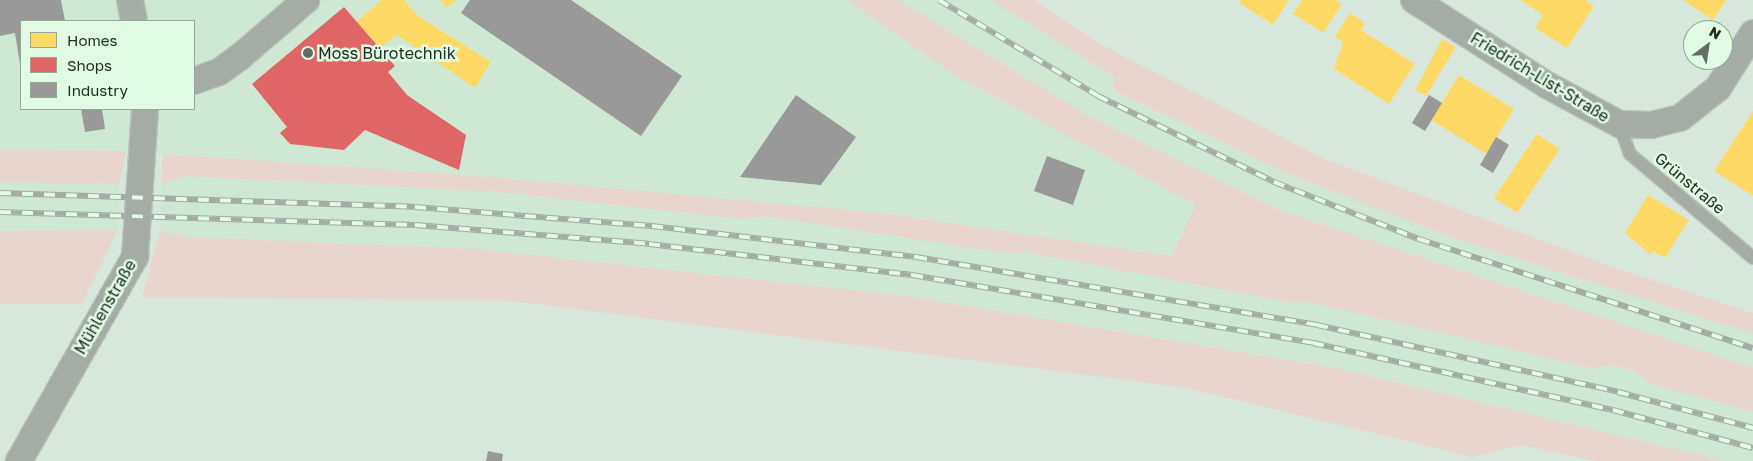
<!DOCTYPE html>
<html>
<head>
<meta charset="utf-8">
<style>
	body { margin:0 }
	#map { position:relative; width:1753px; height:461px; overflow:hidden; background:#d8e7db; font-family:"Golos Text",sans-serif }
	div>[style] { position:absolute }
	.built>* { inset:0; background:#cee8d3 }
	.green>* { inset:0; background:#e8d5ce }
	.homes>* { inset:0; background:#ffd966 }
	.shops>* { inset:0; background:#e06666 }
	.industry>* { inset:0; background:#999 }
	.roads { filter:drop-shadow(1px 0 #b9c4bb) drop-shadow(-1px 0 #b9c4bb) drop-shadow(0 1px #b9c4bb) drop-shadow(0 -1px #b9c4bb) }
	.service>* { height:12px; margin:-6px; padding:0 6px; transform-origin:6px; border-radius:6px; background:#a5aca6 }
	.minor>* { height:26px; margin:-13px; padding:0 13px; transform-origin:13px; border-radius:13px; background:#a5aca6 }
	.rail>* { height:5.5px; margin-top:-2.75px; transform-origin:0; background:repeating-linear-gradient(90deg,#e0fae4 0 11px,#a4aca5 0 22px); box-sizing:border-box; border-block:1px solid #a4aca5 }
	.dots>* { width:14px; height:14px; translate:-50% -50%; box-sizing:border-box; border:2px solid #e0fae4; border-radius:50% }
	span { translate:-50% -50%; white-space:nowrap; text-align:center; line-height:1.15; -webkit-text-stroke:5px #e0fae4; paint-order:stroke }
	.poi-label { font-size:16px; color:#222c24 }
	.left { translate:0 -50%; text-align:left }
	.street-label { font-size:16px; color:#222c24 }
	.legend { position:absolute; left:20px; top:20px; width:175px; height:90px; box-sizing:border-box; background:#e0fae4; border:1px solid #94a897; margin:0; padding:6px 9px; list-style:none; font-size:15px; color:#222c24 }
	.legend li { display:flex; align-items:center; gap:10px; height:25px }
	.legend b { width:25px; border:1px solid #94a897 }
	.north { position:absolute; left:1683px; top:20px; width:50px; height:50px; box-sizing:border-box; background:#e0fae4; border:1px solid #94a897; border-radius:50%; rotate:31deg; font-size:14px; font-weight:700; line-height:20px; text-align:center; color:#222c24 }
	.north::after { content:''; display:block; margin:auto; width:18px; height:22px; background:#626d64; clip-path:polygon(50% 0,100% 100%,50% 72%,0 100%) }
</style>
</head>
<body>
<div id="map">
	<div class="built">
		<div style="clip-path:polygon(evenodd,0 0,847px 0,956px 76px,1197px 205px,1172px 256px,880px 213px,492px 177px,126px 151px,0 150px,0 0,21px 21px,194px 21px,194px 109px,21px 109px,21px 21px)"></div>
		<div style="clip-path:polygon(898px 0,991px 0,1114px 77px,1114px 92px,1293px 176px,1453px 238px,1753px 334px,1753px 368px,1281px 211px,1088px 116px)"></div>
		<div style="clip-path:polygon(184px 176px,500px 192px,741px 219px,765px 216px,1005px 253px,1027px 252px,1286px 302px,1310px 302px,1589px 368px,1612px 365px,1633px 371px,1654px 385px,1753px 412px,1753px 461px,1725px 461px,1340px 369px,906px 296px,475px 249px,190px 237px,160px 231px,161px 185px)"></div>
		<div style="clip-path:polygon(0 182px,119px 184px,118px 230px,0 231px)"></div>
	</div>
	<div class="green">
		<div style="clip-path:polygon(847px 0,898px 0,1088px 116px,1281px 211px,1753px 368px,1753px 412px,1654px 385px,1633px 371px,1612px 365px,1589px 368px,1310px 302px,1286px 302px,1027px 252px,1005px 253px,765px 216px,741px 219px,500px 192px,184px 176px,161px 185px,163px 154px,492px 177px,880px 213px,1172px 256px,1196px 205px,956px 76px)"></div>
		<div style="clip-path:polygon(991px 0,1034px 0,1103px 46px,1327px 160px,1618px 269px,1753px 313px,1753px 334px,1453px 238px,1293px 176px,1114px 91px,1114px 77px)"></div>
		<div style="clip-path:polygon(0 150px,126px 151px,119px 184px,0 182px)"></div>
		<div style="clip-path:polygon(118px 230px,82px 304px,0 304px,0 231px)"></div>
		<div style="clip-path:polygon(160px 231px,190px 237px,475px 249px,906px 296px,1340px 369px,1725px 461px,1596px 461px,1521px 445px,1472px 457px,1187px 388px,512px 301px,142px 297px)"></div>
	</div>
	<div class="homes">
		<div style="clip-path:polygon(382px 0,404px 0,418px 16px,491px 62px,475px 88px,397px 35px,380px 48px,356px 22px)"></div>
		<div style="clip-path:polygon(440px 0,456px 0,446px 8px)"></div>
		<div style="clip-path:polygon(1241px 0,1289px 0,1273px 25px,1239px 3px)"></div>
		<div style="clip-path:polygon(1302px 0,1336px 0,1342px 4px,1323px 33px,1293px 14px)"></div>
		<div style="clip-path:polygon(1520px 0,1585px 0,1594px 6px,1567px 48px,1535px 28px,1543px 15px)"></div>
		<div style="clip-path:polygon(1683px 0,1726px 0,1713px 20px)"></div>
		<div style="clip-path:polygon(1350px 13px,1365px 23px,1361px 30px,1415px 64px,1389px 104px,1334px 69px,1343px 42px,1335px 37px)"></div>
		<div style="clip-path:polygon(1442px 39px,1456px 47px,1426px 96px,1415px 90px)"></div>
		<div style="clip-path:polygon(1459px 75px,1514px 109px,1486px 154px,1431px 120px)"></div>
		<div style="clip-path:polygon(1753px 111px,1753px 196px,1714px 171px)"></div>
		<div style="clip-path:polygon(1537px 134px,1560px 149px,1517px 213px,1494px 198px)"></div>
		<div style="clip-path:polygon(1648px 195px,1689px 220px,1665px 258px,1653px 251px,1651px 255px,1625px 233px)"></div>
	</div>
	<div class="shops">
		<div style="clip-path:polygon(344px 7px,395px 66px,388px 72px,407px 95px,466px 135px,459px 170px,365px 130px,344px 150px,290px 144px,280px 133px,287px 127px,252px 84px)"></div>
	</div>
	<div class="industry">
		<div style="clip-path:polygon(0 0,61px 0,65px 21px,21px 21px,20px 64px,15px 33px,0 36px)"></div>
		<div style="clip-path:polygon(470px 0,571px 0,682px 76px,641px 136px,461px 13px)"></div>
		<div style="clip-path:polygon(796px 95px,856px 137px,821px 185px,740px 177px)"></div>
		<div style="clip-path:polygon(1429px 95px,1442px 103px,1425px 131px,1412px 123px)"></div>
		<div style="clip-path:polygon(81px 109px,102px 109px,105px 129px,85px 132px)"></div>
		<div style="clip-path:polygon(1496px 137px,1509px 145px,1493px 173px,1480px 165px)"></div>
		<div style="clip-path:polygon(1047px 156px,1085px 170px,1073px 205px,1034px 191px)"></div>
		<div style="clip-path:polygon(488px 451px,503px 454px,502px 461px,486px 461px)"></div>
	</div>
	<div class="roads">
		<div class="service">
			<div style="left:1619px;top:124px;width:32px;rotate:70deg"></div>
			<div style="left:1630px;top:154px;width:161px;rotate:40.2deg"></div>
		</div>
		<div class="minor">
			<div style="left:130px;top:0;width:21px;rotate:79deg"></div>
			<div style="left:1414px;top:0;width:158px;rotate:32.6deg"></div>
			<div style="left:1547px;top:85px;width:82px;rotate:28.4deg"></div>
			<div style="left:1619px;top:124px;width:32px;rotate:2deg"></div>
			<div style="left:1651px;top:125px;width:30px;rotate:-14deg"></div>
			<div style="left:1680px;top:118px;width:48px;rotate:-38.3deg"></div>
			<div style="left:1718px;top:88px;width:65px;rotate:-57.5deg"></div>
			<div style="left:194px;top:81px;width:27px;rotate:-20deg"></div>
			<div style="left:219px;top:72px;width:27px;rotate:-36deg"></div>
			<div style="left:241px;top:56px;width:86px;rotate:-40.7deg"></div>
			<div style="left:19px;top:461px;width:235px;rotate:-60.4deg"></div>
			<div style="left:135px;top:257px;width:148px;rotate:-86.1deg"></div>
		</div>
	</div>
	<div class="rail">
		<div style="left:939px;top:0;width:186px;rotate:31.1deg"></div>
		<div style="left:1098px;top:96px;width:196px;rotate:26deg"></div>
		<div style="left:1274px;top:182px;width:156px;rotate:21.5deg"></div>
		<div style="left:1419px;top:239px;width:351px;rotate:18.1deg"></div>
		<div style="left:0;top:193px;width:415px;rotate:1.9deg"></div>
		<div style="left:415px;top:207px;width:238px;rotate:4.6deg"></div>
		<div style="left:652px;top:226px;width:266px;rotate:6.7deg"></div>
		<div style="left:916px;top:257px;width:407px;rotate:9.6deg"></div>
		<div style="left:1317px;top:325px;width:308px;rotate:12.5deg"></div>
		<div style="left:1618px;top:392px;width:140px;rotate:14.9deg"></div>
		<div style="left:0;top:212px;width:415px;rotate:1.8deg"></div>
		<div style="left:415px;top:225px;width:235px;rotate:4.6deg"></div>
		<div style="left:649px;top:244px;width:265px;rotate:6.7deg"></div>
		<div style="left:912px;top:275px;width:407px;rotate:9.6deg"></div>
		<div style="left:1313px;top:343px;width:307px;rotate:12.6deg"></div>
		<div style="left:1613px;top:410px;width:145px;rotate:15.2deg"></div>
	</div>
	<div class="dots">
		<div style="left:308px;top:53px;background:#626d64"></div>
	</div>
	<div class="poi-label">
		<span class="left" style="left:318px;top:53px">Moss Bürotechnik</span>
	</div>
	<div class="street-label">
		<span style="left:1540px;top:77px;rotate:31deg">Friedrich-List-Straße</span>
		<span style="left:1690px;top:183px;rotate:40deg">Grünstraße</span>
		<span style="left:105px;top:307px;rotate:-60deg">Mühlenstraße</span>
	</div>
	<ul class="legend">
	<li><b style="height:14px;background:#ffd966"></b>Homes</li>
	<li><b style="height:14px;background:#e06666"></b>Shops</li>
	<li><b style="height:14px;background:#999"></b>Industry</li>
	</ul>
	<div class="north">N</div>
</div>
</body>
</html>
